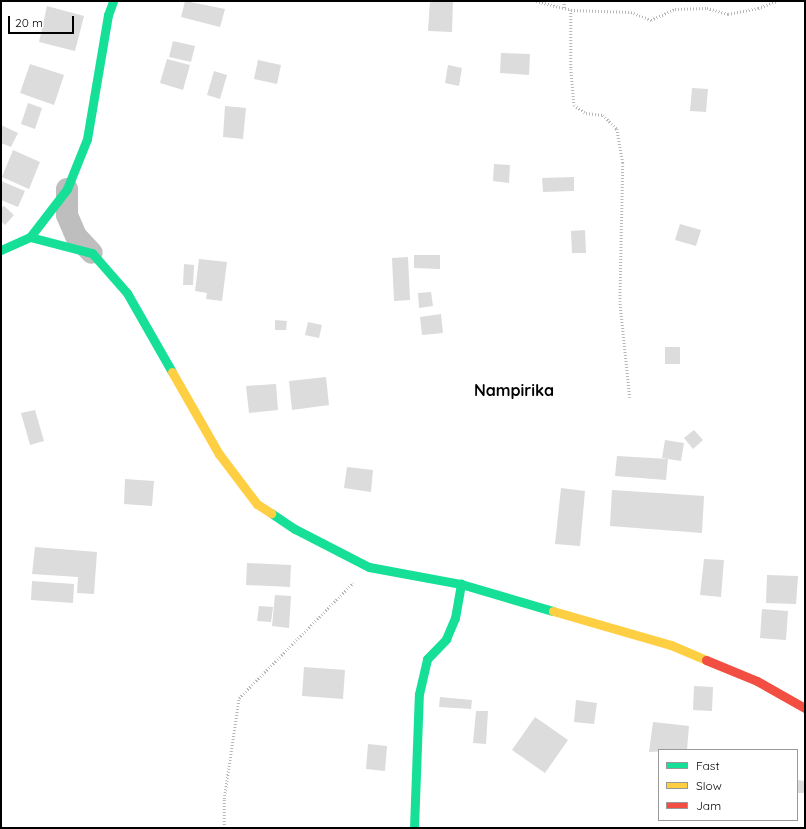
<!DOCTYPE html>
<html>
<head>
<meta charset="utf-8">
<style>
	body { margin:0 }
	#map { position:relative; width:806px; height:829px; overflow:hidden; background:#fff; font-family:Quicksand,sans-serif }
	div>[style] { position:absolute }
	.building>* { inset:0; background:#dcdcdc }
	.path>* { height:2.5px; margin-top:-1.25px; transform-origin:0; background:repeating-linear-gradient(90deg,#b8b8b8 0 1px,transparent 0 3px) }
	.street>* { height:22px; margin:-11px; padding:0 11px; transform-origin:11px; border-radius:11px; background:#bebebe }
	.fast>* { height:9px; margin:-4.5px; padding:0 4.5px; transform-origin:4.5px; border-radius:4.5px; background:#16e098 }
	.slow>* { height:9px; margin:-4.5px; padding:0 4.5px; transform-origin:4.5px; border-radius:4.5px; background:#ffcf43 }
	.jam>* { height:9px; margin:-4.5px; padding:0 4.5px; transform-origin:4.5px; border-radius:4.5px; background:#f24e42 }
	span { translate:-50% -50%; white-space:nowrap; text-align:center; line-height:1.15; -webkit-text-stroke:4px #fff; paint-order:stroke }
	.quarter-label { font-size:16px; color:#000; font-weight:700 }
	.frame { position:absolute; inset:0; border:2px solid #000; pointer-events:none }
	.legend { position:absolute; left:658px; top:749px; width:140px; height:72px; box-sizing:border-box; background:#fff; border:1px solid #999; margin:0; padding:5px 7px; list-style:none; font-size:12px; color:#000 }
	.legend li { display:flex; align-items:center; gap:8px; height:20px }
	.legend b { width:20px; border:1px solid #999 }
	.scale { position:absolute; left:8px; top:16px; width:66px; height:18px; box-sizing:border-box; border:2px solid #000; border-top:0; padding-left:5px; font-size:12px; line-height:14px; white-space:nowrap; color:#000; -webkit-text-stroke:3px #fff; paint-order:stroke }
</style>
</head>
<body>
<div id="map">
	<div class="building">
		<div style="clip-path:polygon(185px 1px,225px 9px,220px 27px,181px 17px)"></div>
		<div style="clip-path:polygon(430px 1px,453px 1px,452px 32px,428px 31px)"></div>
		<div style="clip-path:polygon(47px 6px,84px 16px,75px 51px,39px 42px)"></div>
		<div style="clip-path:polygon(173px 41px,195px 46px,191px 62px,169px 57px)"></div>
		<div style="clip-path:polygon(501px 53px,530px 54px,529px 75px,500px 73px)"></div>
		<div style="clip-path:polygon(167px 59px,190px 65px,183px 90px,160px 83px)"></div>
		<div style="clip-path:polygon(258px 60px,281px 65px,277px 84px,254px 79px)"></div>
		<div style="clip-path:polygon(30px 64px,64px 75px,54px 105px,20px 93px)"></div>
		<div style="clip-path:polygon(448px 65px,462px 68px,459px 86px,445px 83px)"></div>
		<div style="clip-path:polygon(214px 71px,227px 75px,220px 99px,207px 95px)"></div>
		<div style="clip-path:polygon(692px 88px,708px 89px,706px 112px,690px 111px)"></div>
		<div style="clip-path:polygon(28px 103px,42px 108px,35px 129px,21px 124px)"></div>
		<div style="clip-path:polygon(225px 106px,246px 108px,243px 139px,223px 137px)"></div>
		<div style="clip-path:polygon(1px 125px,18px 133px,11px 147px,1px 143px)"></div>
		<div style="clip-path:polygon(13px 150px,40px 162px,29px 189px,2px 177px)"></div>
		<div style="clip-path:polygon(494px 164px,510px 165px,509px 183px,493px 181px)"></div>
		<div style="clip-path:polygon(574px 177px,574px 191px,543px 192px,542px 178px)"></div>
		<div style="clip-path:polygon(1px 181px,25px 191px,18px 207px,1px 200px)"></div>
		<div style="clip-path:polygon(4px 206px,14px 215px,5px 225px,1px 221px,1px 208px)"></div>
		<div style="clip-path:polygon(680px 224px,701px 230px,696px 246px,675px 240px)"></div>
		<div style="clip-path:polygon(585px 230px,586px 253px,572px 253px,571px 231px)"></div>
		<div style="clip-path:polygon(414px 255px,440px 255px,440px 269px,414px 268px)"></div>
		<div style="clip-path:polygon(408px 257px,410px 300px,394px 301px,392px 258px)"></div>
		<div style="clip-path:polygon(199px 259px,227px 262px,222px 301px,206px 299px,207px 293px,195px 291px)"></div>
		<div style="clip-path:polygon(184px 264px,194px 265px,193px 285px,183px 285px)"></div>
		<div style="clip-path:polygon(431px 292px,433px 306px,419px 308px,418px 293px)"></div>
		<div style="clip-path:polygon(441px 314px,443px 333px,422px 335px,420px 317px)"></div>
		<div style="clip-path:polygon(275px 320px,287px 321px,286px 330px,275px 330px)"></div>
		<div style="clip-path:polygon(308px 322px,322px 325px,319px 338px,305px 335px)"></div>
		<div style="clip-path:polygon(665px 347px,680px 347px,680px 364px,665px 364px)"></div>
		<div style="clip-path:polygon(326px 377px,329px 405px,292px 410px,289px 381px)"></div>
		<div style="clip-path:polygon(276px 384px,278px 410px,249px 413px,246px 386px)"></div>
		<div style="clip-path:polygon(35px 410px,44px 441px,30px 445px,21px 413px)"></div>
		<div style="clip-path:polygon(694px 430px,703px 440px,693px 449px,684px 438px)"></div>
		<div style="clip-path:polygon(665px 440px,684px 443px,681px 461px,662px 458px)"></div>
		<div style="clip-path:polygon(617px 456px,668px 459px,666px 480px,615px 476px)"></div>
		<div style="clip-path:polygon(347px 467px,373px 470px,371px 492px,344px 488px)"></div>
		<div style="clip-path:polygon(125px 479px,154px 481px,152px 506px,124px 504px)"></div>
		<div style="clip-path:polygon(561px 488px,585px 491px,580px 546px,555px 544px)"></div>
		<div style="clip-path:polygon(612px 490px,704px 496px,702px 533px,610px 526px)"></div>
		<div style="clip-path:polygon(35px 547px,97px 552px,94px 594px,77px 593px,78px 577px,32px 574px)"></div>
		<div style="clip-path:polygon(704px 559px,724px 560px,721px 597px,700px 595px)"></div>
		<div style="clip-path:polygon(247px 563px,291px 565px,290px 587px,246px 585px)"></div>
		<div style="clip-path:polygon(767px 575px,798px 576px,796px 604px,766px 603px)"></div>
		<div style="clip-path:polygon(32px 581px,74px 584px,73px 603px,31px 600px)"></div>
		<div style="clip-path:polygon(275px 595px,291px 596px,289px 628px,272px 626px)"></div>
		<div style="clip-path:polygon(259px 606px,273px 607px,271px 622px,257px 621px)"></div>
		<div style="clip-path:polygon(762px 609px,788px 611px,786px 640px,760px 638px)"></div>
		<div style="clip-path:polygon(304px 667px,345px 670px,343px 699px,302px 696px)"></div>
		<div style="clip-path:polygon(694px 686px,713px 687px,712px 711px,693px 710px)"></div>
		<div style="clip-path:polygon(440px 697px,472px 700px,471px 709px,439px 707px)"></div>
		<div style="clip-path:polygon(576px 700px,597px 703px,594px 724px,574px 722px)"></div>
		<div style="clip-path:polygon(476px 711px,488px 711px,486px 744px,473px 743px)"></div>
		<div style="clip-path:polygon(535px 717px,568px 740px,545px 773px,512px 750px)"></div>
		<div style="clip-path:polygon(653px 722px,689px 726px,687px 750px,649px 752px)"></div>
		<div style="clip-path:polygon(368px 744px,387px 746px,385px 771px,366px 769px)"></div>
		<div style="clip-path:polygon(797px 780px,805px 781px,805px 793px,797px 793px)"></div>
	</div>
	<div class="path">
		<div style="left:536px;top:1px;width:36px;rotate:14deg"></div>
		<div style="left:571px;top:10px;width:60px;rotate:1.9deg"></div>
		<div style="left:631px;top:12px;width:22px;rotate:22deg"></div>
		<div style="left:651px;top:20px;width:26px;rotate:-25deg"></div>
		<div style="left:675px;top:9px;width:32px;rotate:-2deg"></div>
		<div style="left:707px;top:8px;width:22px;rotate:16deg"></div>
		<div style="left:728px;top:14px;width:31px;rotate:-11deg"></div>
		<div style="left:758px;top:8px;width:20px;rotate:-20deg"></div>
		<div style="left:564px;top:8px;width:7px;rotate:-90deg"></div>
		<div style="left:571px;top:10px;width:59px;rotate:90deg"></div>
		<div style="left:571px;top:69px;width:36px;rotate:85deg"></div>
		<div style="left:574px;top:105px;width:14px;rotate:34deg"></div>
		<div style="left:586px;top:113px;width:17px;rotate:7deg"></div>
		<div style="left:603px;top:115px;width:20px;rotate:45deg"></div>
		<div style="left:617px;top:129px;width:35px;rotate:80deg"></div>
		<div style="left:623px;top:163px;width:138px;rotate:91.2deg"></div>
		<div style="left:620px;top:301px;width:97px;rotate:84.1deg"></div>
		<div style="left:224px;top:828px;width:29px;rotate:-90deg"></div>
		<div style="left:224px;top:799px;width:102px;rotate:-81.6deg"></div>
		<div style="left:239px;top:698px;width:162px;rotate:-45.3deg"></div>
	</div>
	<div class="street">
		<div style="left:67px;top:189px;width:26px;rotate:90deg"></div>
		<div style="left:67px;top:215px;width:23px;rotate:67deg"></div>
		<div style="left:76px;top:236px;width:23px;rotate:47deg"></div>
	</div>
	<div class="fast">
		<div style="left:30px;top:237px;width:64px;rotate:14.5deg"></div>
		<div style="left:92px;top:253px;width:53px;rotate:48.8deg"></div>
		<div style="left:127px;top:293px;width:91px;rotate:60.3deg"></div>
		<div style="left:1px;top:250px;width:32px;rotate:-24deg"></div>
		<div style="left:30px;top:237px;width:61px;rotate:-52.4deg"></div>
		<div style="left:67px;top:189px;width:54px;rotate:-68.2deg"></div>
		<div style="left:87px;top:139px;width:126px;rotate:-80.4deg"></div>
		<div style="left:108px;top:15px;width:15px;rotate:-70deg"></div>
		<div style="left:271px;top:513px;width:29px;rotate:34deg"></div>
		<div style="left:295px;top:529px;width:83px;rotate:27.2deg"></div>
		<div style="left:369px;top:567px;width:94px;rotate:10.5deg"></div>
		<div style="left:461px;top:584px;width:96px;rotate:16.4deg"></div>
		<div style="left:414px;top:828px;width:134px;rotate:-87.9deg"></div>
		<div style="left:419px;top:694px;width:36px;rotate:-77deg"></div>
		<div style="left:427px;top:659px;width:28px;rotate:-46deg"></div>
		<div style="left:446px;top:639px;width:23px;rotate:-67deg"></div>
		<div style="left:455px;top:618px;width:35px;rotate:-80deg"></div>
	</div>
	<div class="slow">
		<div style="left:172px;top:372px;width:95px;rotate:60.2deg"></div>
		<div style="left:219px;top:454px;width:63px;rotate:52.8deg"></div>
		<div style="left:257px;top:504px;width:17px;rotate:33deg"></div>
		<div style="left:553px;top:611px;width:123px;rotate:16.1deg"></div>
		<div style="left:671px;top:645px;width:38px;rotate:23deg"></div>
	</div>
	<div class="jam">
		<div style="left:706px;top:660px;width:55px;rotate:22.4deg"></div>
		<div style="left:757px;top:681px;width:55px;rotate:29.4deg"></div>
	</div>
	<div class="quarter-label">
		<span style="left:514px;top:390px">Nampirika</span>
	</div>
	<div class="frame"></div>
	<ul class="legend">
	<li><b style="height:5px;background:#16e098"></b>Fast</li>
	<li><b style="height:5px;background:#ffcf43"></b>Slow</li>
	<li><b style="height:5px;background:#f24e42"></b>Jam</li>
	</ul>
	<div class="scale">20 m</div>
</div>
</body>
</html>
